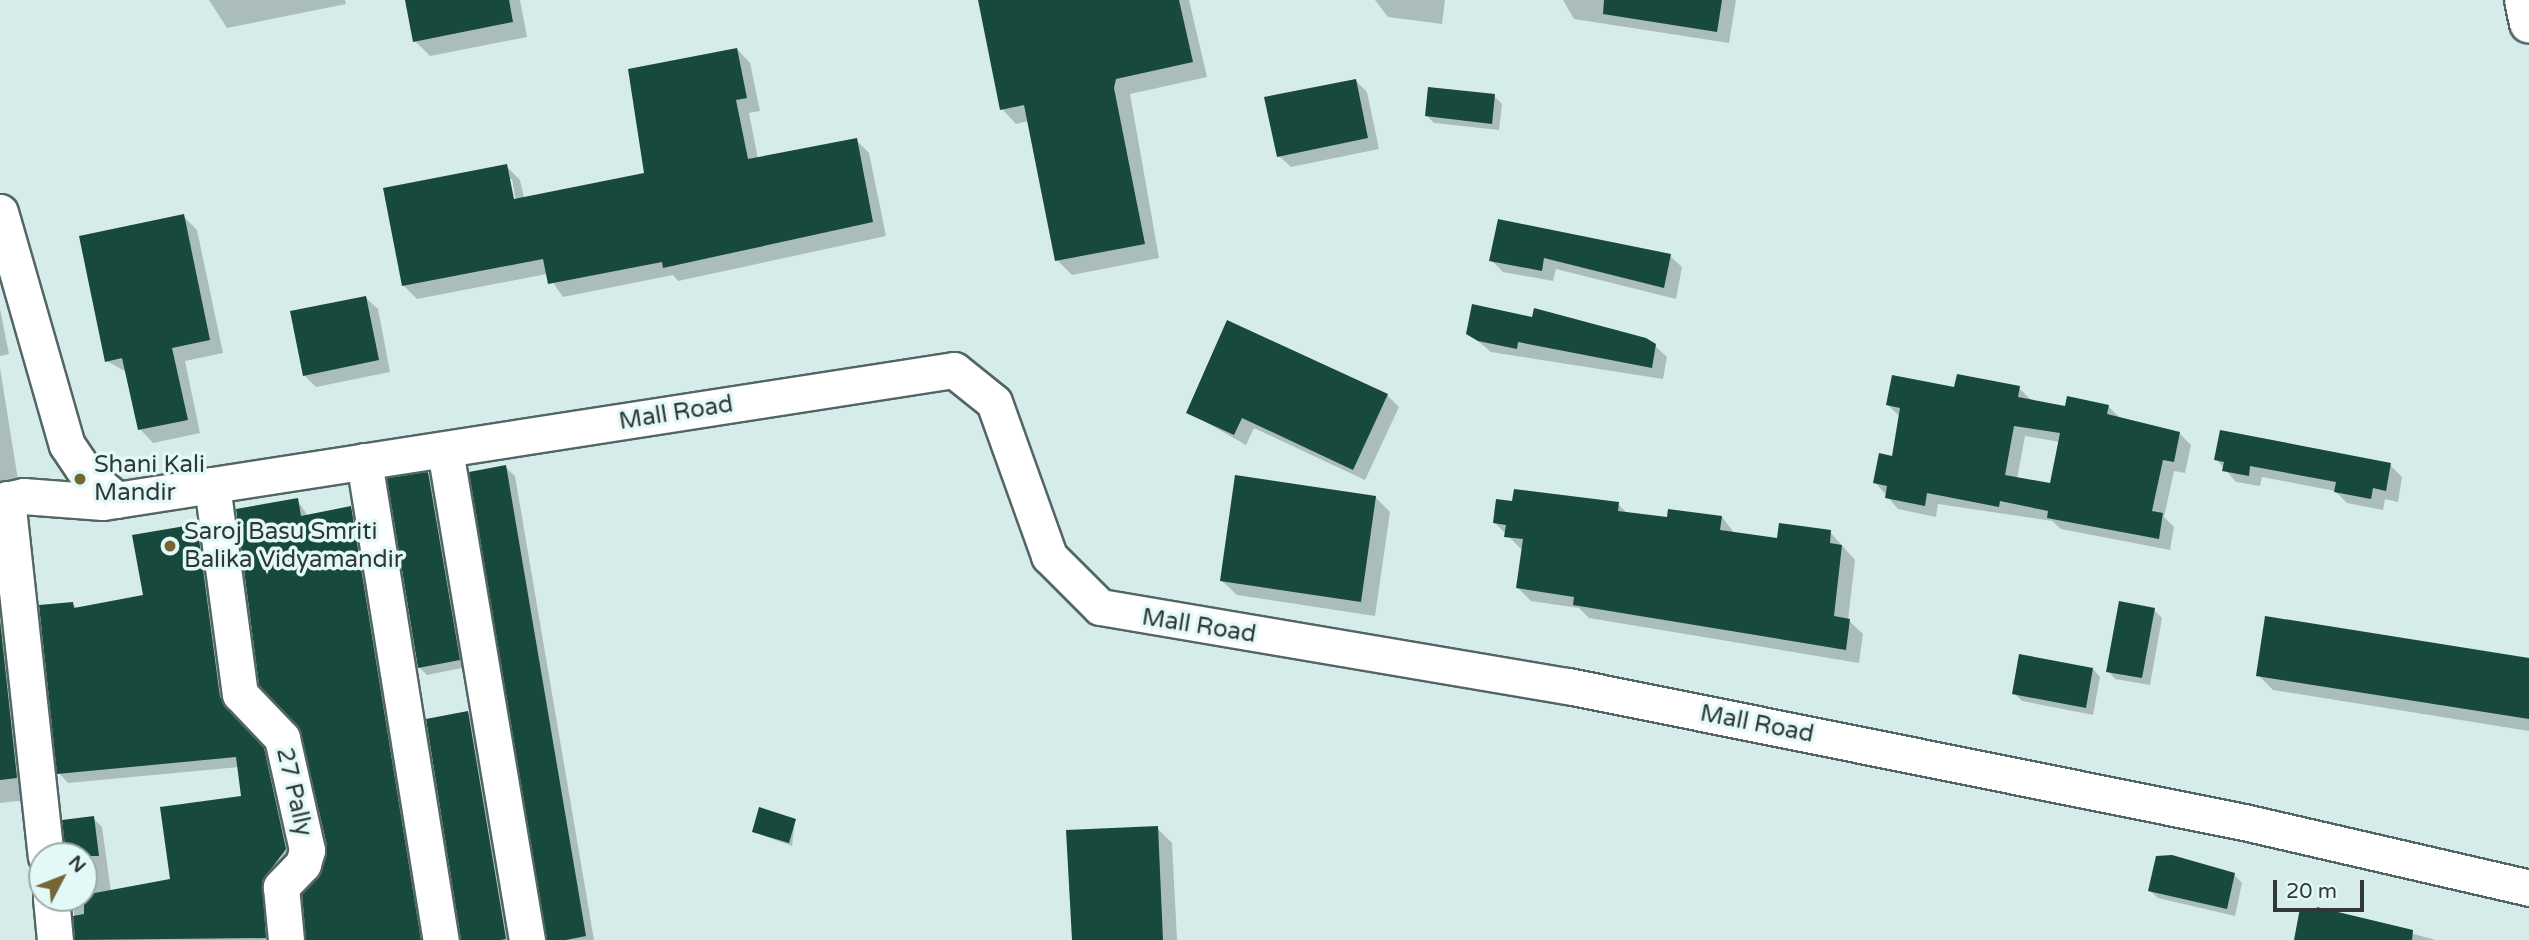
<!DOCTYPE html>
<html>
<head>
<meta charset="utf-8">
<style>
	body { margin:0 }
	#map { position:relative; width:2529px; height:940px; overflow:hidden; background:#d6eceb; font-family:"Varela Round",sans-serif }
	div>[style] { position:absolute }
	.shadow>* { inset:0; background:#0003 }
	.building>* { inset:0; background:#18493d }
	.roads { filter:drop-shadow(2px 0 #536665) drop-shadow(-2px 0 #536665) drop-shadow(0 2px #536665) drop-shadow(0 -2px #536665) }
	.minor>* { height:35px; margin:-17.5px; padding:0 17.5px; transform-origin:17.5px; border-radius:17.5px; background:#fff }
	.tertiary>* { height:38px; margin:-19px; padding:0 19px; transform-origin:19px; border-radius:19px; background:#fff }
	.dots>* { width:19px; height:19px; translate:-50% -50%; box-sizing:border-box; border:4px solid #e3f9f8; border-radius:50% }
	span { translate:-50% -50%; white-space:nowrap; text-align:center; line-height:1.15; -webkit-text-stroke:7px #e3f9f8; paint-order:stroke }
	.street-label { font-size:24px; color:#2f3737 }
	.poi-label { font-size:24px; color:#2f3737 }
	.left { translate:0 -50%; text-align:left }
	.north { position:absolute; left:28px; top:842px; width:70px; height:70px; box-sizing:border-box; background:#e3f9f8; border:2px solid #9babab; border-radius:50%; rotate:48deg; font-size:19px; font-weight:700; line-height:28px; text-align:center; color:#2f3737 }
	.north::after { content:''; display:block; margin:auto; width:24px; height:32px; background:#756633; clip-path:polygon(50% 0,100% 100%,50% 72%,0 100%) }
	.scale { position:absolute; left:2273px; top:880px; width:91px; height:32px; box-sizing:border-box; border:4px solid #2f3737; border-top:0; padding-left:9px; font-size:21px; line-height:24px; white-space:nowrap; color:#2f3737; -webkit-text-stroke:5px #e3f9f8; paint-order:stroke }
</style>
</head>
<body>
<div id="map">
	<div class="shadow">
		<div style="clip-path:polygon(209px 0,345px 0,346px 4px,227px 28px)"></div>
		<div style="clip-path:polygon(407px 0,520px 0,527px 37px,430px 56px,415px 41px)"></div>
		<div style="clip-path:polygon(980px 0,1189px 0,1207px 77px,1130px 94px,1159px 258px,1072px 275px,1057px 260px,1029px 121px,1016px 124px,1002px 109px)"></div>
		<div style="clip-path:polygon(1375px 0,1445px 0,1442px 24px,1388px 17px)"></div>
		<div style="clip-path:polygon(1563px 0,1736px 0,1729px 43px,1574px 19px)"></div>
		<div style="clip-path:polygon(evenodd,737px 49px,750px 63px,760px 111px,749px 113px,758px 159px,856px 140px,869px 153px,886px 236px,678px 281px,673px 275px,563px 297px,547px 274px,417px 299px,403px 285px,506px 166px,520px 180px,524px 198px,646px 175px,737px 49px,508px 179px,512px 179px,517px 207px,514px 207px,508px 179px)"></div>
		<div style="clip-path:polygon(1355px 80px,1367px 92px,1379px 149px,1291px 167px,1279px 156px)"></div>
		<div style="clip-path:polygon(1494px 96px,1502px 104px,1499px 130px,1434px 123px,1426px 115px)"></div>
		<div style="clip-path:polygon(183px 216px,197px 230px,223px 353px,185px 361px,200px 433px,153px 443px,140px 429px,128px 373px,107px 361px)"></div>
		<div style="clip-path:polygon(1500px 221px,1670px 256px,1682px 267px,1676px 299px,1556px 269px,1553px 281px,1503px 272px,1491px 260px)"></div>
		<div style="clip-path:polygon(366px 298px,378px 309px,390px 372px,316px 387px,304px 375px)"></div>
		<div style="clip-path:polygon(0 309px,9px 354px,0 356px)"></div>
		<div style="clip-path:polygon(1536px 310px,1655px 346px,1667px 357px,1663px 379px,1491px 352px,1468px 333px,1534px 319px)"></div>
		<div style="clip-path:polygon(0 368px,18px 480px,0 484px)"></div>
		<div style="clip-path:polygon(evenodd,2019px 388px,2031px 400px,2067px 408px,2108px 406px,2120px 418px,2179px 433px,2191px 445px,2185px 473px,2174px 471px,2164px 517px,2174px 527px,2170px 550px,2061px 529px,2052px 521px,1938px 504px,1936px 517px,1898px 509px,1875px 482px,1893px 458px,1900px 417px,1888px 405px,1956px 389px,2019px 388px,2025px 436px,2060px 442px,2052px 485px,2017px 479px,2025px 436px)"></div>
		<div style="clip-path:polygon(1387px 395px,1399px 407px,1365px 480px,1254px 428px,1246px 445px,1188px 412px)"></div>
		<div style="clip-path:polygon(2216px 459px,2390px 465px,2402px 477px,2398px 502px,2385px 499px,2383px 510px,2347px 503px,2335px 491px,2262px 477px,2260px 486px,2236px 482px)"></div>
		<div style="clip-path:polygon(505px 467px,515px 476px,594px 940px,548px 940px)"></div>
		<div style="clip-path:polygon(428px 474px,435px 482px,467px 667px,427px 675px,419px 667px)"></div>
		<div style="clip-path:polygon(1375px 497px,1390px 512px,1375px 616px,1237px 595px,1221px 580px)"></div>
		<div style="clip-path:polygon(297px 500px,308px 516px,350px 508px,360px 517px,428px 940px,307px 940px,328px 846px)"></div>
		<div style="clip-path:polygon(1618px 504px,1628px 514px,1669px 519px,1722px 517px,1735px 534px,1779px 540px,1830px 532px,1855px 560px,1848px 620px,1863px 634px,1859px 663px,1589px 618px,1579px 608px,1531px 601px,1517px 587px,1523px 551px,1495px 523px)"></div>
		<div style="clip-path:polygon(196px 526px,206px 535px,229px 708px,272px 759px,295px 859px,274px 940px,76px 940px,73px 898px,84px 898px,93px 818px,102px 827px,111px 892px,172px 880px,243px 797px,239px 767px,68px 783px,59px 773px,73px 604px,78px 609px,145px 596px)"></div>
		<div style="clip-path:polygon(0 589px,27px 800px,0 803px)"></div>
		<div style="clip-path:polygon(2154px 610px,2162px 618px,2150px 685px,2115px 679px,2108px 671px)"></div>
		<div style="clip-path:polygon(2529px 660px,2529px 731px,2273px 690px,2258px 675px)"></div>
		<div style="clip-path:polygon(2093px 669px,2100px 677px,2093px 715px,2022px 701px,2014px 693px)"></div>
		<div style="clip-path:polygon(468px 713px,477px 722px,513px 940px,461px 940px)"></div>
		<div style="clip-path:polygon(795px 821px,792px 846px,754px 832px)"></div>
		<div style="clip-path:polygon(1157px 828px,1172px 843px,1177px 940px,1073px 940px)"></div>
		<div style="clip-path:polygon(2234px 875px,2242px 883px,2235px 916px,2158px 898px,2150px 891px)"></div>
		<div style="clip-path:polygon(2318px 909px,2436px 940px,2295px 940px)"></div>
	</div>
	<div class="building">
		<div style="clip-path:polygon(405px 0,509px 0,513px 22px,413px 42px)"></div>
		<div style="clip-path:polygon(978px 0,1179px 0,1193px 62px,1116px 79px,1114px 88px,1145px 244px,1055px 261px,1024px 105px,1000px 110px)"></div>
		<div style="clip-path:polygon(1604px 0,1722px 0,1717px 32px,1603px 14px)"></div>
		<div style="clip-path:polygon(737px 48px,747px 98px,736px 100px,748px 159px,857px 138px,873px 222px,663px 268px,662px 262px,548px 284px,543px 259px,402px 286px,383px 188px,507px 164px,514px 199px,644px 173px,628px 69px)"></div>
		<div style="clip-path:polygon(1356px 79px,1368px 138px,1277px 157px,1264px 97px)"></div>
		<div style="clip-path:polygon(1428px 87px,1495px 94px,1492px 124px,1425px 116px)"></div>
		<div style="clip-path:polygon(184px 214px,210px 340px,172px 348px,188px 420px,138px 430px,122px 358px,105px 362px,79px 236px)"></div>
		<div style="clip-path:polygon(1498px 219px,1671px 254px,1664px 288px,1544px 258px,1542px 271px,1489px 261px)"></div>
		<div style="clip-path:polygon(366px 296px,379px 360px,303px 376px,290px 311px)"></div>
		<div style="clip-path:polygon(1472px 304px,1532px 317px,1534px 308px,1646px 338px,1656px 344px,1652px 368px,1518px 342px,1517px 349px,1478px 341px,1466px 334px)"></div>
		<div style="clip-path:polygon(1227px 320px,1388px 394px,1353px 470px,1242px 418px,1234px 435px,1186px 413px)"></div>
		<div style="clip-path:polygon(evenodd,1957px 374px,2020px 386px,2018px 397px,2065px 406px,2067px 396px,2109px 405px,2107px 414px,2180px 432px,2174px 462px,2163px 460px,2152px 511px,2163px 513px,2159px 539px,2047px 518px,2048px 511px,2000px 501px,1999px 507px,1927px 493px,1925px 506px,1885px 498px,1887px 486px,1873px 483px,1879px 453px,1892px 456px,1900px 408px,1886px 405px,1892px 375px,1954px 387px,1957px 374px,2014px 426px,2060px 433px,2050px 483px,2005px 475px,2014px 426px)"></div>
		<div style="clip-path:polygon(2220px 430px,2391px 463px,2386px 491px,2373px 488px,2371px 499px,2334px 492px,2336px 482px,2250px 466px,2249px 476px,2222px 471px,2224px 462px,2214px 460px)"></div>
		<div style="clip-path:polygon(506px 465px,586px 936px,566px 940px,547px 940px,469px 472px)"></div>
		<div style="clip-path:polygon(428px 472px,460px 660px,418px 668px,387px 478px)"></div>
		<div style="clip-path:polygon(1235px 475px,1376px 496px,1361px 602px,1220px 581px)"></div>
		<div style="clip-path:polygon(1514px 489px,1619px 502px,1618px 511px,1667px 517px,1668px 509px,1722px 516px,1720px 530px,1777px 538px,1779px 523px,1831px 530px,1830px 543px,1842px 545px,1834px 616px,1850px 619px,1846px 650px,1573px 605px,1574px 597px,1516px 588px,1523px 539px,1504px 537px,1506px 525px,1493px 523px,1496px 499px,1512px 501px)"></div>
		<div style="clip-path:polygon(298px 498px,301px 516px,351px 506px,421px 940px,306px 940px,302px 894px,322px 870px,327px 846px,301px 733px,259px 685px,236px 509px)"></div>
		<div style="clip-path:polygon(197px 524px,220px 697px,264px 748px,286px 849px,262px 881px,266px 938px,75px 940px,73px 916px,84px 914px,84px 895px,170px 879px,160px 807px,241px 796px,236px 757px,57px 774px,39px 605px,73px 602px,74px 608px,143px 595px,132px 535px)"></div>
		<div style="clip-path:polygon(2119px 601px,2155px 608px,2142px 678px,2106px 672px)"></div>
		<div style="clip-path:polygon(2265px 616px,2529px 658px,2529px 719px,2256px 676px)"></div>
		<div style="clip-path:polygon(0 620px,17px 778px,0 780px)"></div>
		<div style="clip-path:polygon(2019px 654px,2093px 668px,2086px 708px,2012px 694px)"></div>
		<div style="clip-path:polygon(468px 711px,506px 939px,501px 940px,461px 940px,426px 719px)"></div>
		<div style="clip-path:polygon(759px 807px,796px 819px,789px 843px,752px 832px)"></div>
		<div style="clip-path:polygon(94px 816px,99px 856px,66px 856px,62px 820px)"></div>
		<div style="clip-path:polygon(1158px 826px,1163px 940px,1072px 940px,1066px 830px)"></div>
		<div style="clip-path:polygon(2172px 855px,2235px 873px,2227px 909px,2148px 891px,2156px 856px)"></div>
		<div style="clip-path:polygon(2317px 907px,2413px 930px,2412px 940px,2294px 940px,2300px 908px,2316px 912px)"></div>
	</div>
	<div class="roads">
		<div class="minor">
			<div style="left:0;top:212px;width:242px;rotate:74deg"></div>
			<div style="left:67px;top:445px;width:36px;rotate:56deg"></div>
			<div style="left:87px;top:475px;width:39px;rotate:40deg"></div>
			<div style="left:445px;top:450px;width:497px;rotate:80.5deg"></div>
			<div style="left:364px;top:461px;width:485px;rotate:80.9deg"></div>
			<div style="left:212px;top:485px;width:211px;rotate:82.4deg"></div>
			<div style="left:240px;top:694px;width:61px;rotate:46.3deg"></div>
			<div style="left:282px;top:738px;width:115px;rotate:77.4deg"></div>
			<div style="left:307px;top:850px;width:15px;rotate:106deg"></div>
			<div style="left:303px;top:864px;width:32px;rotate:134deg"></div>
			<div style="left:281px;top:887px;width:53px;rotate:84.6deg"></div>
			<div style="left:7px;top:499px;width:359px;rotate:83.8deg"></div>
			<div style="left:0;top:501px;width:24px;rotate:-12deg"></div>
			<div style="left:23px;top:496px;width:80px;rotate:4.3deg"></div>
			<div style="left:103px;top:502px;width:861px;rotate:-8.82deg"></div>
			<div style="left:954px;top:370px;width:51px;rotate:38.7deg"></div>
			<div style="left:994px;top:402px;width:164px;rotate:70.3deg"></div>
			<div style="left:1049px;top:556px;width:72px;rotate:45deg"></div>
			<div style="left:1100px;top:607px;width:475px;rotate:9.6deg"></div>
			<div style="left:1568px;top:686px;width:690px;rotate:11.38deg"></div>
			<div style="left:2244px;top:822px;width:293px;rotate:13deg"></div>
			<div style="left:51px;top:898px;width:42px;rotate:84.6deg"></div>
		</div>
		<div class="tertiary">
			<div style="left:2524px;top:0;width:24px;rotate:78deg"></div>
		</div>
	</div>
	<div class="dots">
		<div style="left:80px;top:479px;background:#756633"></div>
		<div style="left:170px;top:546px;background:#756633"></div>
	</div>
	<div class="street-label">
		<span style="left:676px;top:413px;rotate:-9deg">Mall Road</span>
		<span style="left:1199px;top:626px;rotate:9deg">Mall Road</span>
		<span style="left:1757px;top:724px;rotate:11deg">Mall Road</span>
		<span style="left:294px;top:792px;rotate:77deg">27 Pally</span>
	</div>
	<div class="poi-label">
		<span class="left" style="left:94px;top:479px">Shani Kali<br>Mandir</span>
		<span class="left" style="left:184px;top:546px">Saroj Basu Smriti<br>Balika Vidyamandir</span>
	</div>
	<div class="north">N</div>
	<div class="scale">20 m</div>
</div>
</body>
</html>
